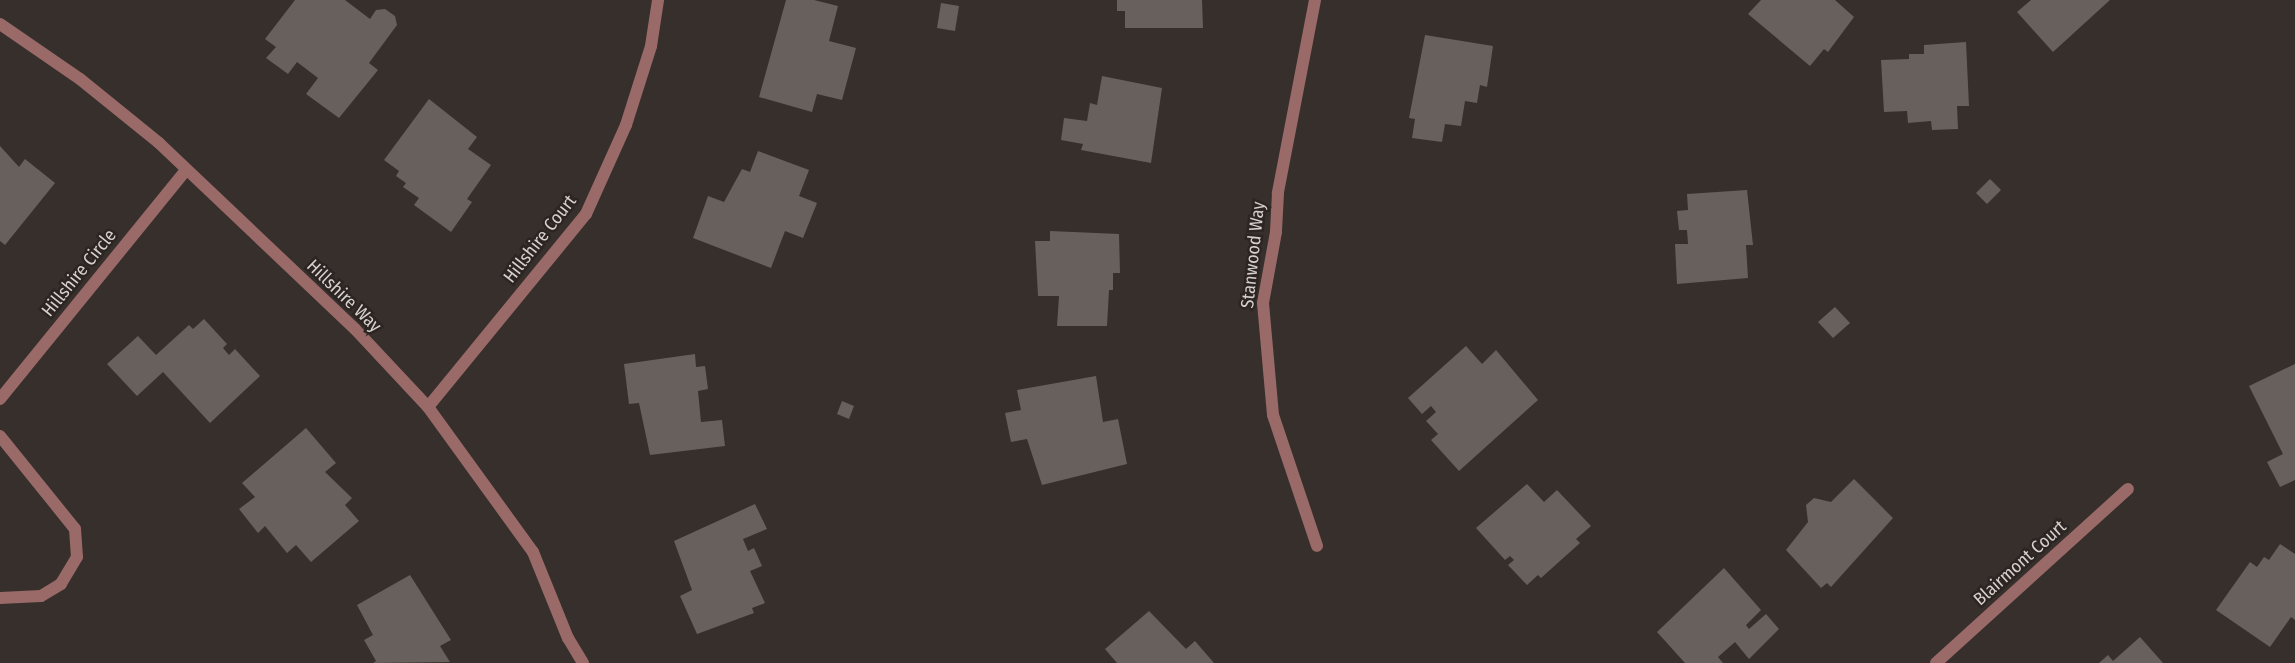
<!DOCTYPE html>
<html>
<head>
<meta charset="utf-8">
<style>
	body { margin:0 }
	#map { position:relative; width:2295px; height:663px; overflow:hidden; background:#362f2b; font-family:"Fira Sans Condensed",sans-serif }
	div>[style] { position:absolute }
	.building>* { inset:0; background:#68605c }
	.street>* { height:12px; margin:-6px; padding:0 6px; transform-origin:6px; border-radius:6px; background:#996a67 }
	span { translate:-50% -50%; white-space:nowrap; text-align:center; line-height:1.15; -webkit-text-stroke:5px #2c2522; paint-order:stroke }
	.street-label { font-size:18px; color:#d6d1cf }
</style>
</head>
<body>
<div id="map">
	<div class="building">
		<div style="clip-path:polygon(295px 0,345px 0,370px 19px,376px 10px,385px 9px,395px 16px,397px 25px,369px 63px,378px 70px,339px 118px,306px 94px,318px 78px,297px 62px,288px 74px,266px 58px,276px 47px,265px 39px)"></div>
		<div style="clip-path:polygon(786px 0,814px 0,838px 6px,829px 41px,856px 48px,842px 100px,817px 94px,812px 112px,759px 97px)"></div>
		<div style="clip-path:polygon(1117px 0,1202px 0,1203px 28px,1125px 28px,1125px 11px,1117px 11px)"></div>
		<div style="clip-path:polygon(1761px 0,1835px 0,1854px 17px,1828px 52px,1824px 49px,1810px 66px,1748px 14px)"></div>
		<div style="clip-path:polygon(2031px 0,2110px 0,2053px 52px,2017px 12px)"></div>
		<div style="clip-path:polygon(941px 3px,959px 6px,955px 31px,937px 28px)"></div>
		<div style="clip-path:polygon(1425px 35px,1493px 46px,1487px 87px,1480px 85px,1477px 103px,1465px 101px,1461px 126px,1445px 124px,1442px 142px,1412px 138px,1415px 119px,1409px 118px)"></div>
		<div style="clip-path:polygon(1966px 42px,1969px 106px,1957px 106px,1958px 129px,1932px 130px,1931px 121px,1908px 123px,1907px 111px,1884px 112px,1881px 60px,1909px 59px,1909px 54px,1924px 54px,1924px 45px)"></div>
		<div style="clip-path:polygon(1102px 76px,1162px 88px,1151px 163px,1081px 150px,1083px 144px,1061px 140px,1064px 118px,1087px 121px,1090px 103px,1097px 105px)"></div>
		<div style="clip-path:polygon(429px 99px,477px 137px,468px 149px,491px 165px,467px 199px,472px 202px,451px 232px,414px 205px,419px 198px,403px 187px,406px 183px,396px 176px,399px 171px,384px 160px)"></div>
		<div style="clip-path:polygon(0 146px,19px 167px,25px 159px,55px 183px,5px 245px,0 241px)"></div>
		<div style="clip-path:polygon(758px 151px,809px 170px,799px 196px,817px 203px,803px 238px,785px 231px,771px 268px,693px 238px,708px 196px,724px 202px,742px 169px,750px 172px)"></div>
		<div style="clip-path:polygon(1990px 179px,2001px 190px,1987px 204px,1976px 193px)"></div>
		<div style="clip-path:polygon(1747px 190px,1753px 245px,1746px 245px,1748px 278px,1677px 284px,1675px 244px,1688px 244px,1687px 230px,1679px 230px,1677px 211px,1688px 210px,1687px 194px)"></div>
		<div style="clip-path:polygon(1050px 231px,1119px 234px,1120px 273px,1113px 273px,1113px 290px,1109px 290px,1107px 326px,1057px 326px,1059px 296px,1038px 296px,1035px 241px,1050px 241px)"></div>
		<div style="clip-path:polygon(1835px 307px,1850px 323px,1833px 338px,1818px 322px)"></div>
		<div style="clip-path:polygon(204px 319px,227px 344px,223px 348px,229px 355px,235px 349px,260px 376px,210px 423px,163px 372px,137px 396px,107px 364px,138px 336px,156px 355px,189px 325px,193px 329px)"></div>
		<div style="clip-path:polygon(1466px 346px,1482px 364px,1496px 350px,1538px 400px,1459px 471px,1431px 440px,1438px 434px,1426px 421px,1436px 412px,1431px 406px,1422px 414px,1408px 398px)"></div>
		<div style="clip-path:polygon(695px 354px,696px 367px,705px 366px,708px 389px,698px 391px,701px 422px,722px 420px,725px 446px,650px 455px,639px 403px,629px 404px,624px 364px)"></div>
		<div style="clip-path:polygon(2295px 364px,2295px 480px,2280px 487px,2267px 462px,2283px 454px,2249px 386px)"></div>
		<div style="clip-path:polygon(1096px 376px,1103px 422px,1118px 419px,1127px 464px,1042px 485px,1027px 439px,1011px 442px,1005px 413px,1021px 410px,1017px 390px)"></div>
		<div style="clip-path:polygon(842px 401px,854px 406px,849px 419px,837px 414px)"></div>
		<div style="clip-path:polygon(306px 428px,336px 463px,325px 472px,352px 498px,345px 505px,359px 521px,311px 562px,296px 545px,287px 553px,265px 526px,258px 533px,239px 509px,255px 497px,242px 483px)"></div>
		<div style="clip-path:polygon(1854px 479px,1893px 518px,1831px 587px,1827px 583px,1821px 588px,1786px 550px,1808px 522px,1806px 505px,1814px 498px,1831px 502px)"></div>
		<div style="clip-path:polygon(1527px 484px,1544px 502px,1557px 490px,1591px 526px,1576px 539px,1580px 543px,1541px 578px,1538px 575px,1527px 585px,1508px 565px,1514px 560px,1510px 556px,1505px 560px,1476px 528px)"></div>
		<div style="clip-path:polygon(755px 504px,767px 529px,743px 539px,748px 551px,754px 548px,762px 566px,750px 571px,765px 603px,752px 608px,754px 613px,697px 634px,680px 596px,692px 590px,674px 541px)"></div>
		<div style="clip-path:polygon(2280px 544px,2295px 554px,2295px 620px,2291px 617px,2270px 647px,2216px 610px,2250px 562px,2257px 567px,2264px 557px,2269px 560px)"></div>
		<div style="clip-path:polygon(1724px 568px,1761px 610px,1746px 625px,1749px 629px,1766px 614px,1779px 629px,1749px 659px,1735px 642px,1718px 657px,1723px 663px,1685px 663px,1657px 632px)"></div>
		<div style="clip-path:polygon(410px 575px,451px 640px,440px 646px,450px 662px,373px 663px,376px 661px,364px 640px,373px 635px,357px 605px)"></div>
		<div style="clip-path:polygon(1149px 611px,1186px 649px,1195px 641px,1214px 663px,1117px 663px,1105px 649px)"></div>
		<div style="clip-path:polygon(2140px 637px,2163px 663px,2099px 663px,2108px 655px,2113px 661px)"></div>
	</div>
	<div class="street">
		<div style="left:1315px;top:0;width:197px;rotate:100.9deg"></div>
		<div style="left:1278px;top:193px;width:39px;rotate:93deg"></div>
		<div style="left:1276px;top:232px;width:72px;rotate:100.4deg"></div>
		<div style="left:1263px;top:303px;width:112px;rotate:84.9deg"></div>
		<div style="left:1273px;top:415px;width:138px;rotate:71.4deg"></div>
		<div style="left:0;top:24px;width:97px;rotate:34.5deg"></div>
		<div style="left:80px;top:79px;width:102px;rotate:39deg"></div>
		<div style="left:159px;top:143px;width:270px;rotate:43.5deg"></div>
		<div style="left:355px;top:329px;width:107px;rotate:46.9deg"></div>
		<div style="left:428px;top:407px;width:179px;rotate:54.1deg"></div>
		<div style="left:533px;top:552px;width:93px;rotate:67.9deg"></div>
		<div style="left:568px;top:638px;width:29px;rotate:59deg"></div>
		<div style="left:0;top:399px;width:295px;rotate:-50.9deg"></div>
		<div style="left:428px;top:407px;width:249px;rotate:-50.7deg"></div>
		<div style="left:586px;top:214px;width:98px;rotate:-65.8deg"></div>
		<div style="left:626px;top:125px;width:83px;rotate:-72.4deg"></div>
		<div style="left:651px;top:46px;width:47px;rotate:-81.3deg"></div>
		<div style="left:0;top:436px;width:119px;rotate:51.1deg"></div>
		<div style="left:75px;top:529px;width:28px;rotate:86deg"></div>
		<div style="left:77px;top:557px;width:31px;rotate:121deg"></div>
		<div style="left:61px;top:584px;width:23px;rotate:149deg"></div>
		<div style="left:41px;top:596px;width:41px;rotate:177.2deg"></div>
		<div style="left:1936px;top:663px;width:259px;rotate:-42.2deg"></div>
	</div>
	<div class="street-label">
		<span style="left:540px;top:239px;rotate:-52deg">Hillshire Court</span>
		<span style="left:1253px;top:255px;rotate:-84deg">Stanwood Way</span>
		<span style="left:79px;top:273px;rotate:-51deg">Hillshire Circle</span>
		<span style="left:344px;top:296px;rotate:44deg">Hillshire Way</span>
		<span style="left:2020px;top:563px;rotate:-42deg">Blairmont Court</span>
	</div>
</div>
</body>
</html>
